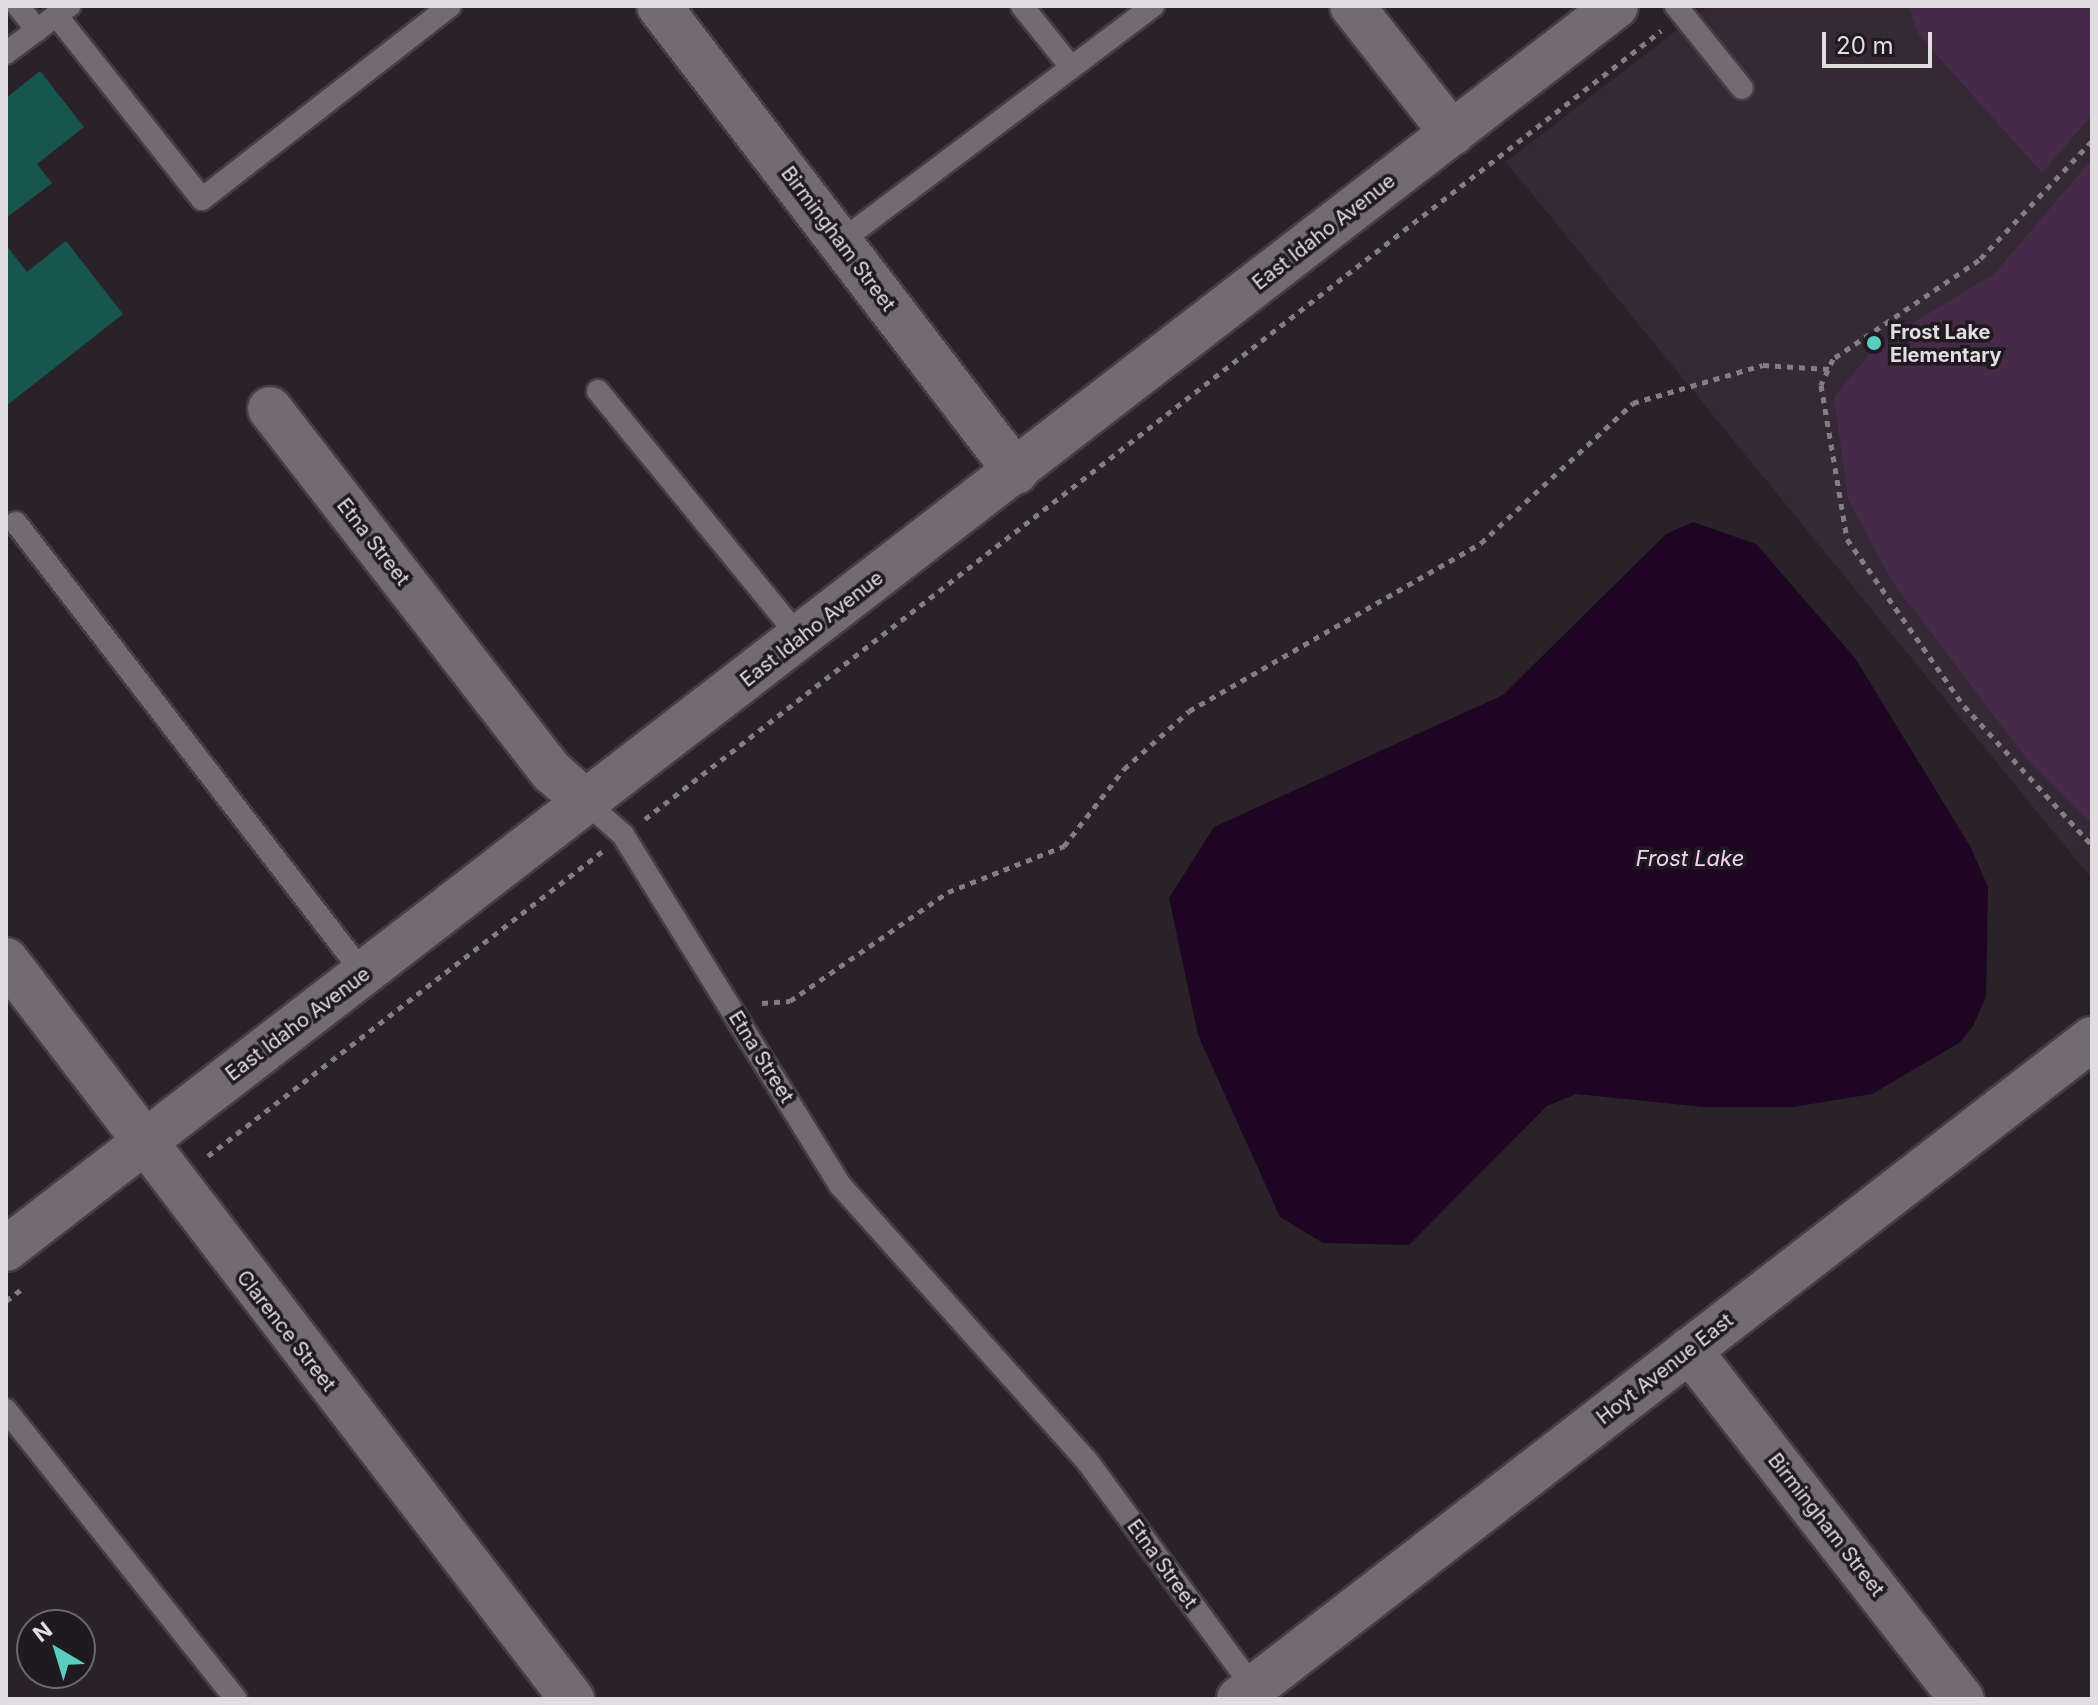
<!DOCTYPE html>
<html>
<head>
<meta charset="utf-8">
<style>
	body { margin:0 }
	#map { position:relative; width:2098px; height:1705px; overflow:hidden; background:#292329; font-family:Inter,sans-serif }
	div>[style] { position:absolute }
	.built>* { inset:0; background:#342935 }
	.green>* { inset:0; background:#462b48 }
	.water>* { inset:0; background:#1e0521 }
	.building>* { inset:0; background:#17564e }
	.path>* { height:5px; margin-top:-2.5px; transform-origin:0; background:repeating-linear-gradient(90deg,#837e83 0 6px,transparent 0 12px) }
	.roads { filter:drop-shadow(2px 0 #443e44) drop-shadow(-2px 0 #443e44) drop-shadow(0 2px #443e44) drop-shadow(0 -2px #443e44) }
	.service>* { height:22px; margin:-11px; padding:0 11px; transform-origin:11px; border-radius:11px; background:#726b72 }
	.minor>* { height:44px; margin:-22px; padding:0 22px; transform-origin:22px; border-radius:22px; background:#726b72 }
	.dots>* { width:22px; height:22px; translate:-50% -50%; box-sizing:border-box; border:4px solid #1f1a20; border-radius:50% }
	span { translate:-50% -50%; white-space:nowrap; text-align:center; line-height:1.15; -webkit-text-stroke:7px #1f1a20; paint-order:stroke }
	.street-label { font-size:20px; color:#e1dde1 }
	.poi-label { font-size:20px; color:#e1dde1; font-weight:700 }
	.left { translate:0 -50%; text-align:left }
	.water-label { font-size:22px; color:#f9cefb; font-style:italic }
	.frame { position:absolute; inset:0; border:8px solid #e1dde1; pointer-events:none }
	.north { position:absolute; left:16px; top:1609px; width:80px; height:80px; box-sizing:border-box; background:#1f1a20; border:2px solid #6d686d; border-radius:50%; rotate:322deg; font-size:22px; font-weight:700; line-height:32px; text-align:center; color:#e1dde1 }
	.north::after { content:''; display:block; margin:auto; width:28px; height:36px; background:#59cebe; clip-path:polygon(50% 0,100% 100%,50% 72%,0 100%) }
	.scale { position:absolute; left:1822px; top:32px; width:110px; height:36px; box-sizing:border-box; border:4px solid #e1dde1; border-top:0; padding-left:10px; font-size:24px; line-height:28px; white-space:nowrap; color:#e1dde1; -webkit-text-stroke:6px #1f1a20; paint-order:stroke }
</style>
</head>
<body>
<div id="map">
	<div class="built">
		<div style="clip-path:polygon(1708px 6px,2092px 6px,2092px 879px,1506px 162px)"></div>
	</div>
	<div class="green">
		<div style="clip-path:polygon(1909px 6px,2092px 6px,2092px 115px,2042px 173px,1917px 33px)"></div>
		<div style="clip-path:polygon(2092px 159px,2092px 824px,2031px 764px,1893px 583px,1848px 499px,1834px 397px,1878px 344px,1994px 274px)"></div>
	</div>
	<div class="water">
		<div style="clip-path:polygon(1693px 522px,1756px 544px,1855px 658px,1970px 846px,1988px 887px,1986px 997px,1973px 1026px,1959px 1043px,1872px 1094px,1793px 1107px,1703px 1107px,1576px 1094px,1547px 1106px,1409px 1245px,1323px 1243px,1280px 1217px,1198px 1035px,1169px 898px,1214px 827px,1503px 695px,1666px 534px)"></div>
	</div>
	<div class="building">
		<div style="clip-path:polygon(40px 71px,84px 127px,37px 164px,52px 183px,6px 218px,6px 98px)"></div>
		<div style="clip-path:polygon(66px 241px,123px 314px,6px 406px,6px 245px,27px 272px)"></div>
	</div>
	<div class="path">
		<div style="left:2092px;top:141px;width:164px;rotate:133.5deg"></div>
		<div style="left:1979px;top:260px;width:176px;rotate:145.9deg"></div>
		<div style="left:1833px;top:359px;width:29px;rotate:115deg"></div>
		<div style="left:1821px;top:385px;width:156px;rotate:80.4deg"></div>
		<div style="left:1847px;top:539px;width:204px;rotate:55deg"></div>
		<div style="left:1964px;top:706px;width:189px;rotate:47.4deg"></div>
		<div style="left:645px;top:819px;width:1286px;rotate:-37.8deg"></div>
		<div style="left:762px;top:1003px;width:28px;rotate:-4deg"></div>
		<div style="left:790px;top:1001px;width:192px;rotate:-34.6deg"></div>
		<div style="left:948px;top:892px;width:125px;rotate:-21.6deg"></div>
		<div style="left:1064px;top:846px;width:98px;rotate:-52.1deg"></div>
		<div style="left:1124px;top:769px;width:87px;rotate:-41.7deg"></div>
		<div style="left:1189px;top:711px;width:337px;rotate:-29.9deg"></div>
		<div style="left:1481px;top:543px;width:207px;rotate:-42.6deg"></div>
		<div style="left:1633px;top:403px;width:135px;rotate:-16.3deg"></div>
		<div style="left:1763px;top:365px;width:66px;rotate:3.5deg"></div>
		<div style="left:208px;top:1156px;width:498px;rotate:-37.7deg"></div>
		<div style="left:6px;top:1301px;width:21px;rotate:-37deg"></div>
	</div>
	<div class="roads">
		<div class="service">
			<div style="left:18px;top:6px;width:31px;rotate:52deg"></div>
			<div style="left:1022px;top:6px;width:78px;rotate:51.2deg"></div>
			<div style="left:1676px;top:6px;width:105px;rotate:51.2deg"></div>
			<div style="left:56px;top:15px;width:235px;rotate:51.6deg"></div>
			<div style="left:202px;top:199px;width:314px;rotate:-37.9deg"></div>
			<div style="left:6px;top:53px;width:79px;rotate:-36.7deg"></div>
			<div style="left:840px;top:242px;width:392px;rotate:-37deg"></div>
			<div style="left:598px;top:391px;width:320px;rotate:50.7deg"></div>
			<div style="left:16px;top:523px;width:570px;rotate:52.35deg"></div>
			<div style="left:586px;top:802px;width:50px;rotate:41.7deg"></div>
			<div style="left:623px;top:835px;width:413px;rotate:58.2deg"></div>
			<div style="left:841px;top:1186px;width:369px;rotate:48.2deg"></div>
			<div style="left:1087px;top:1461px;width:280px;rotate:53.7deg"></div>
			<div style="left:6px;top:1410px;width:369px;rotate:51.5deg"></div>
		</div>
		<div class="minor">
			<div style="left:659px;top:6px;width:587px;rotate:52.54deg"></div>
			<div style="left:1352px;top:6px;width:162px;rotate:51.8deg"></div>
			<div style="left:270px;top:409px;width:460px;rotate:52.2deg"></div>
			<div style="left:552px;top:772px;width:45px;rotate:41.4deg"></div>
			<div style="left:6px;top:960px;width:931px;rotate:52.55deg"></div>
			<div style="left:6px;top:1249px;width:2034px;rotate:-37.67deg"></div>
			<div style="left:1689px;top:1350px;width:443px;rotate:52deg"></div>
			<div style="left:1239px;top:1699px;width:1079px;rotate:-37.73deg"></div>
		</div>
	</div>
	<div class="dots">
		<div style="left:1874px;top:343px;background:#59cebe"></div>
	</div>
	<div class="street-label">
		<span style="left:1324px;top:232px;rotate:-38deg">East Idaho Avenue</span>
		<span style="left:838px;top:239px;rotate:53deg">Birmingham Street</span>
		<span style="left:373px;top:542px;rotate:52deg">Etna Street</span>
		<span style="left:812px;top:629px;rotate:-38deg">East Idaho Avenue</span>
		<span style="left:298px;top:1024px;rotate:-37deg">East Idaho Avenue</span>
		<span style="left:761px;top:1057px;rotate:58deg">Etna Street</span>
		<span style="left:286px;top:1331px;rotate:52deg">Clarence Street</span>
		<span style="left:1665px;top:1369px;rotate:-38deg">Hoyt Avenue East</span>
		<span style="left:1826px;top:1525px;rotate:52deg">Birmingham Street</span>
		<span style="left:1162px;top:1564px;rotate:54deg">Etna Street</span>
	</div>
	<div class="poi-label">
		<span class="left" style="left:1890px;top:344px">Frost Lake<br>Elementary</span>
	</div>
	<div class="water-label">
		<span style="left:1690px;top:859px">Frost Lake</span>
	</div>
	<div class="frame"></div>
	<div class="north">N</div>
	<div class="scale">20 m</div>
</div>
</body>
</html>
